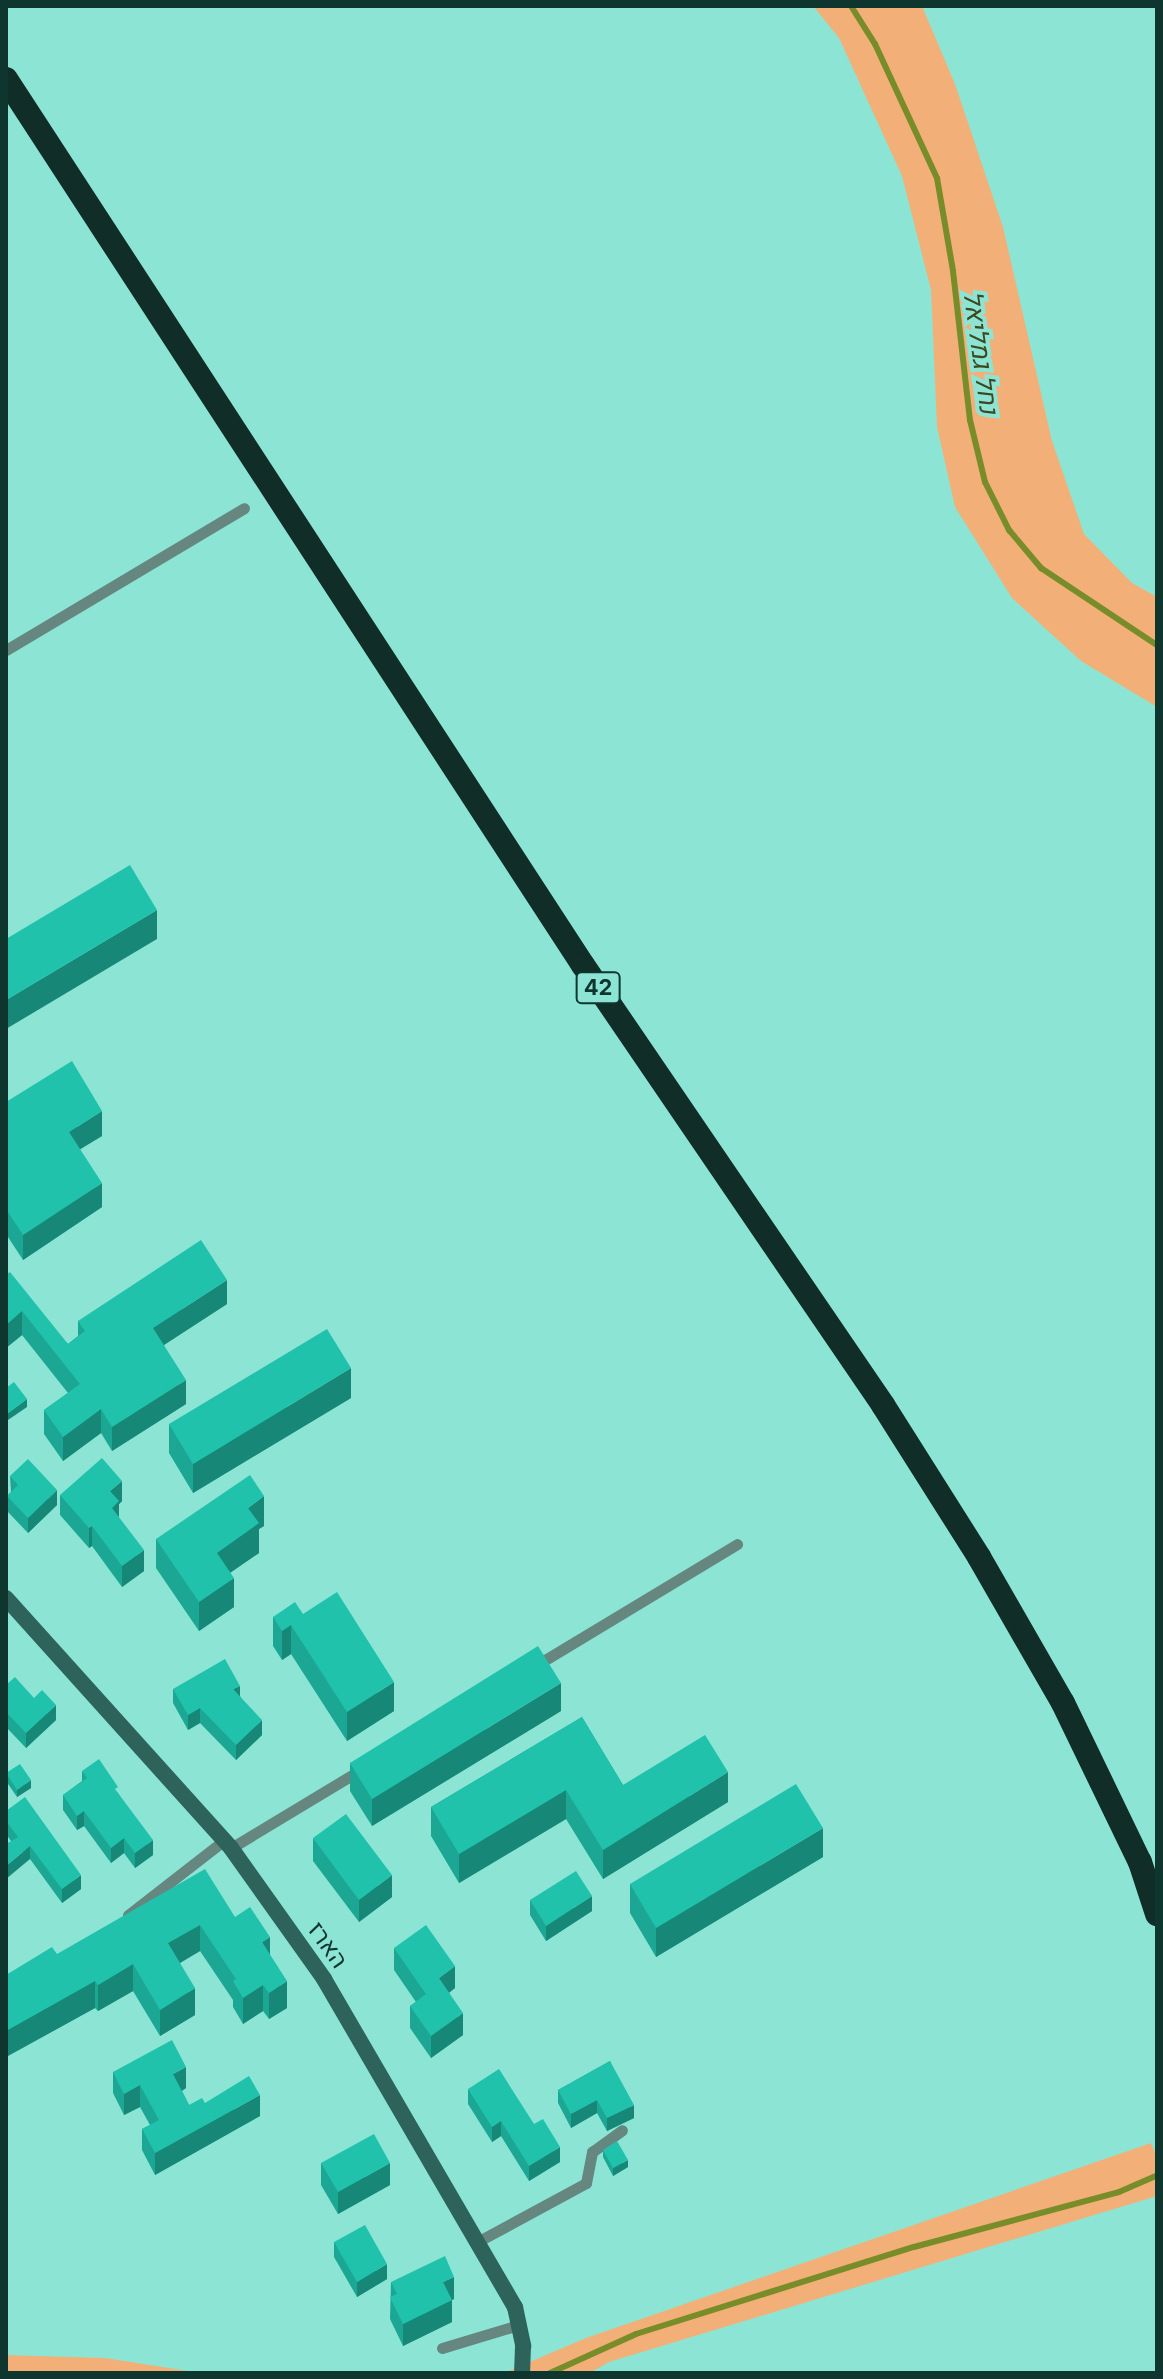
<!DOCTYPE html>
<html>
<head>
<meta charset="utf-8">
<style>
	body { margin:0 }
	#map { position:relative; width:1163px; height:2379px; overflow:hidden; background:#8ce5d4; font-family:Inter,Heebo,sans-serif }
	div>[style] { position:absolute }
	.green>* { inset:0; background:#f2b078 }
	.stream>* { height:6px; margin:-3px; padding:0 3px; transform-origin:3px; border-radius:3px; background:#788d29 }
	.lane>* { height:11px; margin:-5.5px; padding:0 5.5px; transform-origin:5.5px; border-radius:5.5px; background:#658780 }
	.secondary>* { height:16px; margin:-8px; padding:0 8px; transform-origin:8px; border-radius:8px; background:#2d635a }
	.highway>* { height:24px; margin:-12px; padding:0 12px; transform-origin:12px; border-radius:12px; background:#112d28 }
	.wall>* { inset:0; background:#1ca794 }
	.shaded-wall>* { inset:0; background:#178878 }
	.building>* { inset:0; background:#21c2ac }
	span { translate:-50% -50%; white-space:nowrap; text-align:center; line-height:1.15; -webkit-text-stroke:8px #8ce5d4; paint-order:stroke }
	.shield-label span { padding:2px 6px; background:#8ce5d4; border:2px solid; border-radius:6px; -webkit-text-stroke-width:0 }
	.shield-label { font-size:22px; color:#0e352e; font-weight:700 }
	.street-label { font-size:24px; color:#0e352e }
	.water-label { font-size:26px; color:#3e4820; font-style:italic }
	.frame { position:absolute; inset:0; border:8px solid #0e352e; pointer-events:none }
</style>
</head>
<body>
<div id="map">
	<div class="green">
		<div style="clip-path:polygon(813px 6px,922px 6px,955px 84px,1003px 227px,1052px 441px,1084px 534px,1132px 583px,1157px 597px,1157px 707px,1081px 661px,1012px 598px,955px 507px,937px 427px,931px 290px,902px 176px,839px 38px)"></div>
		<div style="clip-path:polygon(1151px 2143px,1157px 2157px,1157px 2196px,609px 2362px,590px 2373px,504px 2373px,586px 2338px)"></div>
		<div style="clip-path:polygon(6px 2355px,105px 2358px,201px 2373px,6px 2373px)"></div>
	</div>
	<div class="stream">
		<div style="left:851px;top:6px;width:45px;rotate:57.7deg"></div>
		<div style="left:875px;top:44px;width:148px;rotate:65.2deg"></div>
		<div style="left:937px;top:178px;width:94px;rotate:80.2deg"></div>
		<div style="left:953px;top:271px;width:150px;rotate:83.5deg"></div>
		<div style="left:970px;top:420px;width:64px;rotate:76.4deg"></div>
		<div style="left:985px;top:482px;width:54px;rotate:63.4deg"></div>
		<div style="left:1009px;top:530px;width:50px;rotate:49.9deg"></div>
		<div style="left:1041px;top:568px;width:139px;rotate:33.6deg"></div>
		<div style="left:550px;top:2373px;width:94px;rotate:-24.4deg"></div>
		<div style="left:636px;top:2334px;width:291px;rotate:-17.4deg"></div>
		<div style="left:914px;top:2247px;width:212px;rotate:-15deg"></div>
		<div style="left:1119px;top:2192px;width:40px;rotate:-23.4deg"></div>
	</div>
	<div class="lane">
		<div style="left:6px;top:650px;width:277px;rotate:-30.8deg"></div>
		<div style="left:535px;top:1666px;width:236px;rotate:-31.1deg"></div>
		<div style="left:231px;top:1848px;width:153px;rotate:-31.1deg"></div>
		<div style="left:128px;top:1915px;width:120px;rotate:-37.9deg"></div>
		<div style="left:477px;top:2242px;width:124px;rotate:-28.4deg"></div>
		<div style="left:586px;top:2183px;width:32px;rotate:-79deg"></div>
		<div style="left:592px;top:2152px;width:37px;rotate:-36deg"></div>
		<div style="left:442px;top:2348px;width:79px;rotate:-16.8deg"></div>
	</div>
	<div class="secondary">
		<div style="left:6px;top:1598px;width:336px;rotate:48deg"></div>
		<div style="left:231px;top:1848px;width:161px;rotate:54.6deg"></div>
		<div style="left:324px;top:1979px;width:380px;rotate:59.8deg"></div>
		<div style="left:515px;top:2307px;width:40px;rotate:78deg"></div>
		<div style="left:523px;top:2346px;width:27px;rotate:92deg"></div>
	</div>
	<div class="highway">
		<div style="left:6px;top:79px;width:1057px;rotate:56.93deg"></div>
		<div style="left:583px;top:965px;width:533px;rotate:55.71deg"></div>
		<div style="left:883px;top:1405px;width:180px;rotate:57.7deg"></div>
		<div style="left:979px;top:1557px;width:168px;rotate:60.1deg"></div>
		<div style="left:1063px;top:1703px;width:177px;rotate:64.2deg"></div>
		<div style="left:1140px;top:1862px;width:55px;rotate:71.9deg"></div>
	</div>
	<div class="wall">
		<div style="clip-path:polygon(6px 1102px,102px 1136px,80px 1149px,102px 1207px,23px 1260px,8px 1237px,6px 1238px)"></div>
		<div style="clip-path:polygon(6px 1275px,68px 1344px,78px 1336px,78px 1321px,227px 1304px,164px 1345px,186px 1404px,112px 1451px,101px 1433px,63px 1461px,44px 1434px,44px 1410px,68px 1393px,22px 1335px,6px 1348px)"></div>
		<div style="clip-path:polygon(351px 1398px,193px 1493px,169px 1453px,169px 1424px)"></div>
		<div style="clip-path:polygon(10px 1476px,57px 1505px,28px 1533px,7px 1511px,7px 1496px,11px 1492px)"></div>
		<div style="clip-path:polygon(60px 1495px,122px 1501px,119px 1504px,119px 1518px,144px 1571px,122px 1587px,92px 1546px,89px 1548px,60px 1515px)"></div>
		<div style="clip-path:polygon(264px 1526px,259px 1529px,259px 1553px,230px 1572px,234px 1607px,199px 1631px,156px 1568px,156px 1539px)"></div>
		<div style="clip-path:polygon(303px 1614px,394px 1711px,347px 1741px,291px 1654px,282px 1660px,273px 1646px,273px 1617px)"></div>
		<div style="clip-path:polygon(6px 1685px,56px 1720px,26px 1748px,6px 1727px)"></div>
		<div style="clip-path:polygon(173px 1689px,240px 1696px,262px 1735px,236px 1760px,200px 1723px,188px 1730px,173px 1703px)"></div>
		<div style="clip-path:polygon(561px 1711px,372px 1826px,350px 1791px,350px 1763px)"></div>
		<div style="clip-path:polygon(582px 1717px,623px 1785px,728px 1802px,603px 1879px,566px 1819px,459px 1883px,431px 1836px,431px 1807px)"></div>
		<div style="clip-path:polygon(82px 1771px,118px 1793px,153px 1855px,135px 1868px,124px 1853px,111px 1863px,84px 1826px,77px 1830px,63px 1810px,63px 1795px,82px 1781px)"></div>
		<div style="clip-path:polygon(6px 1773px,31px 1788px,17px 1797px,6px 1781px)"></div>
		<div style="clip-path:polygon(6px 1811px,81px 1889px,62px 1903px,30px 1859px,11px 1841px,6px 1834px)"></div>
		<div style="clip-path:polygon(313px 1838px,392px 1897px,359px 1922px,313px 1861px)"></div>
		<div style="clip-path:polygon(823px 1857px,656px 1957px,630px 1913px,630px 1884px)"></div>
		<div style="clip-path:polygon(530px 1900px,592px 1911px,546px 1941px,530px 1915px)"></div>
		<div style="clip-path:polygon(235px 1917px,270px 1955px,287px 2008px,269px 2019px,263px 2011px,243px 2024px,233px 2007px,233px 2000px,200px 1951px,180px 1963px,195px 2015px,160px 2036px,133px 1991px,98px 2011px,95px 2008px,6px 2057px,6px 1975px,57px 1954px)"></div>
		<div style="clip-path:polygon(394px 1948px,455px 1988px,449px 1993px,463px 2035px,431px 2058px,410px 2028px,410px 2006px,416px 2002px,394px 1970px)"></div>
		<div style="clip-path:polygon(610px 2061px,634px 2118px,607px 2131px,597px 2113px,571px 2128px,558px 2103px,558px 2090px)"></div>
		<div style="clip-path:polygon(113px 2072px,186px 2088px,182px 2091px,189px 2105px,205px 2103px,260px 2116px,155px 2175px,142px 2150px,142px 2129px,150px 2125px,140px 2107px,124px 2115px,113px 2093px)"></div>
		<div style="clip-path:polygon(468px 2089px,534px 2124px,560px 2162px,529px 2181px,501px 2136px,492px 2142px,468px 2104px)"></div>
		<div style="clip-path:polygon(603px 2150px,628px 2167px,613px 2176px,603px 2157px)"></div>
		<div style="clip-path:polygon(321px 2163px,390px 2185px,338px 2214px,321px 2185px)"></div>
		<div style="clip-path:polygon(334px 2242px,387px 2279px,357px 2297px,334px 2257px)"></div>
		<div style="clip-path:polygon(391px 2282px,454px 2299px,452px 2300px,452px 2322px,403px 2346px,390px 2319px)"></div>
	</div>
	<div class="shaded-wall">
		<div style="clip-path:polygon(157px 910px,157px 939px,6px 1029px,6px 1000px)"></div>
		<div style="clip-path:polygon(102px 1111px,102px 1136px,69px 1156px,69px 1132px)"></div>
		<div style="clip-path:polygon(102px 1183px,102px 1207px,23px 1260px,23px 1235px)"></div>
		<div style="clip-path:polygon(8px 1212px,8px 1237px,6px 1238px,6px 1214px)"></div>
		<div style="clip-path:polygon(227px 1280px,227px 1304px,153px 1352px,153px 1328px)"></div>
		<div style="clip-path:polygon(22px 1311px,22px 1335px,6px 1348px,6px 1325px)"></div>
		<div style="clip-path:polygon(351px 1368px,351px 1398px,193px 1493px,193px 1464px)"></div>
		<div style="clip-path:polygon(186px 1380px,186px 1404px,112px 1451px,112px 1427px)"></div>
		<div style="clip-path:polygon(27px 1399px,27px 1407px,8px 1420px,8px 1413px)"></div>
		<div style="clip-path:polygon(101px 1409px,101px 1433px,63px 1461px,63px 1437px)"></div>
		<div style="clip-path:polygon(122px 1481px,122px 1501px,119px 1504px,119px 1522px,112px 1529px,110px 1491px)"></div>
		<div style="clip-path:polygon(57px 1490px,57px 1505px,28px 1533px,28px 1518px)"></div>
		<div style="clip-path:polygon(264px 1496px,264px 1526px,259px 1529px,259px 1553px,217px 1582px,217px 1553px,248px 1508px)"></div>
		<div style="clip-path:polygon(92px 1526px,92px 1546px,89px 1548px,89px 1528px)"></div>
		<div style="clip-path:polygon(144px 1550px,144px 1571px,122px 1587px,122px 1566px)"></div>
		<div style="clip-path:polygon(234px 1578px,234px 1607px,199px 1631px,199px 1602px)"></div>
		<div style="clip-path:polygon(291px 1625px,291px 1654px,282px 1660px,282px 1631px)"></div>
		<div style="clip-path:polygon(394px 1682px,394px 1711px,347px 1741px,347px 1712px)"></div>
		<div style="clip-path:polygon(561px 1683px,561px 1711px,372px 1826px,372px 1799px)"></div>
		<div style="clip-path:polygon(240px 1686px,240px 1701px,233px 1689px)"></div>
		<div style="clip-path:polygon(56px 1705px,56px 1720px,26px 1748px,26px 1733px)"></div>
		<div style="clip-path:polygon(200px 1708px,200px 1723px,188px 1730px,188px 1715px)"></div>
		<div style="clip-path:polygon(262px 1720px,262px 1735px,236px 1760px,236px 1745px)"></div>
		<div style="clip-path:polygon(728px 1772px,728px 1802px,603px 1879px,603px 1850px)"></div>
		<div style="clip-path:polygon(31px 1780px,31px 1788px,17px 1797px,17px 1790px)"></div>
		<div style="clip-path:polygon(566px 1790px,566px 1819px,459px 1883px,459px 1854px)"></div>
		<div style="clip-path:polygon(84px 1811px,84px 1826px,77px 1830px,77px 1816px)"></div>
		<div style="clip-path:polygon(823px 1828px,823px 1857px,656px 1957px,656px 1928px)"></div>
		<div style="clip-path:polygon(124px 1838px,124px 1853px,111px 1863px,111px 1848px)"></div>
		<div style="clip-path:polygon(153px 1840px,153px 1855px,135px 1868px,135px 1853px)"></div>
		<div style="clip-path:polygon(30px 1846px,30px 1859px,6px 1879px,6px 1866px)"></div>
		<div style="clip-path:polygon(81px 1875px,81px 1889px,62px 1903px,62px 1889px)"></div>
		<div style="clip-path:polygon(392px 1875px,392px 1897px,359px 1922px,359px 1900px)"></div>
		<div style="clip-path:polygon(592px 1896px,592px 1911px,546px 1941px,546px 1926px)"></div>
		<div style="clip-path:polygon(200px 1925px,200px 1951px,168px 1970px,168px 1943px)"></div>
		<div style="clip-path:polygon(270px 1937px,270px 1963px,262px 1942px)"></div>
		<div style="clip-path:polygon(133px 1964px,133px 1991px,98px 2011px,98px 1985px)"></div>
		<div style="clip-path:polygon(455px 1966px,455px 1988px,439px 2000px,439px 1978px)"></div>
		<div style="clip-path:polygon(95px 1981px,95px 2008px,6px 2057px,6px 2031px)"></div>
		<div style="clip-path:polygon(287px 1981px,287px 2008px,269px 2019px,269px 1993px)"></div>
		<div style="clip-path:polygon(263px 1985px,263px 2011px,243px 2024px,243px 1998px)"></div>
		<div style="clip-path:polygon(195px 1988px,195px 2015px,160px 2036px,160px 2010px)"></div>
		<div style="clip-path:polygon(463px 2013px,463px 2035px,431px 2058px,431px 2036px)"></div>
		<div style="clip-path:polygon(186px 2067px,186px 2088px,173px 2096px,173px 2074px)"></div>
		<div style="clip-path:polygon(140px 2085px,140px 2107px,124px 2115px,124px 2094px)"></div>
		<div style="clip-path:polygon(260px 2095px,260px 2116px,155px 2175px,155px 2153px)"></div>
		<div style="clip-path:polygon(597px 2100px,597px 2113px,571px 2128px,571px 2114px)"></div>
		<div style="clip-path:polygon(634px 2105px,634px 2118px,607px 2131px,607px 2118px)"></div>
		<div style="clip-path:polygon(501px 2121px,501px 2136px,492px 2142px,492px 2127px)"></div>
		<div style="clip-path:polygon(560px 2147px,560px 2162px,529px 2181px,529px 2166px)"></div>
		<div style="clip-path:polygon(628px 2160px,628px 2167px,613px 2176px,613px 2168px)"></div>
		<div style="clip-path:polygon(390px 2163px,390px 2185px,338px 2214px,338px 2192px)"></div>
		<div style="clip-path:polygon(387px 2264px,387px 2279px,357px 2297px,357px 2282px)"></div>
		<div style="clip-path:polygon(454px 2277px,454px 2299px,443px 2304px,443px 2282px)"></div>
		<div style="clip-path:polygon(452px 2300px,452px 2322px,403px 2346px,403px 2324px)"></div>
	</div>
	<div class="building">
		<div style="clip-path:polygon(130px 865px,157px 910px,6px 1000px,6px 939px)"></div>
		<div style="clip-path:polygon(72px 1061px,102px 1111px,69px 1132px,102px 1183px,23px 1235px,8px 1212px,6px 1214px,6px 1102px)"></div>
		<div style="clip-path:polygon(201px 1240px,227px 1280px,153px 1328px,186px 1380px,112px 1427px,101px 1409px,63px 1437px,44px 1410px,80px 1384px,22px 1311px,6px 1325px,6px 1275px,10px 1272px,68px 1344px,85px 1331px,78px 1321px)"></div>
		<div style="clip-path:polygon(327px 1329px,351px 1368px,193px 1464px,169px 1424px)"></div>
		<div style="clip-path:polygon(14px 1382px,27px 1399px,8px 1413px,6px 1411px,6px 1388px)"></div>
		<div style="clip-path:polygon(102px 1458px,122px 1481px,110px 1491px,119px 1501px,112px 1508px,144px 1550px,122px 1566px,92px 1526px,89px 1528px,60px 1495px)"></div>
		<div style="clip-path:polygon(28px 1459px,57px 1490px,28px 1518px,7px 1496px,18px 1485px,10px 1476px)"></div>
		<div style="clip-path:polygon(250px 1475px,264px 1496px,248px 1508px,259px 1523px,217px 1553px,234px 1578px,199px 1602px,156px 1539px)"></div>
		<div style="clip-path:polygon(337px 1592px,394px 1682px,347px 1712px,291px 1625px,282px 1631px,273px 1617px,295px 1602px,303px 1614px)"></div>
		<div style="clip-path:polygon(538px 1646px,561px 1683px,372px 1799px,350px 1763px)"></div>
		<div style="clip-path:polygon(225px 1659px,240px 1686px,233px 1689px,262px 1720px,236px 1745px,200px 1708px,188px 1715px,173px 1689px)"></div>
		<div style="clip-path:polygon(15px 1677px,34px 1698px,42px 1690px,56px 1705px,26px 1733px,6px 1712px,6px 1685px)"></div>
		<div style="clip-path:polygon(582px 1717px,623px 1785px,705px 1735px,728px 1772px,603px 1850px,566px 1790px,459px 1854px,431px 1807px)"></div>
		<div style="clip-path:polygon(99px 1759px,118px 1787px,115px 1789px,153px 1840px,135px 1853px,124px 1838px,111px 1848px,84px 1811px,77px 1816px,63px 1795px,87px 1778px,82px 1771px)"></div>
		<div style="clip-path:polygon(20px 1764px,31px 1780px,17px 1790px,6px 1773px)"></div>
		<div style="clip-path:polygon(796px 1784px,823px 1828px,656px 1928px,630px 1884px)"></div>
		<div style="clip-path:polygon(25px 1797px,81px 1875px,62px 1889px,30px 1846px,6px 1866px,6px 1844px,18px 1837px,6px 1821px,6px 1811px)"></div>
		<div style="clip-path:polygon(346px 1814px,392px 1875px,359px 1900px,313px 1838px)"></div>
		<div style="clip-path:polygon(205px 1869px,235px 1917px,250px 1907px,270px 1937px,262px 1942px,287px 1981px,269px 1993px,263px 1985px,243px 1998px,233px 1981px,236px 1979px,200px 1925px,168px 1943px,195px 1988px,160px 2010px,133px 1964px,98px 1985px,95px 1981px,6px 2031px,6px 1975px,52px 1947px,57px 1954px)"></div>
		<div style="clip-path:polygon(576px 1871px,592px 1896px,546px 1926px,530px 1900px)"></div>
		<div style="clip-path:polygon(426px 1925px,455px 1966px,439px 1978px,463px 2013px,431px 2036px,410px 2006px,426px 1994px,394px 1948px)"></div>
		<div style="clip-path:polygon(172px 2040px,186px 2067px,173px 2074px,189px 2105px,202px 2098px,205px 2103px,249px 2076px,260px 2095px,155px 2153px,142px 2129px,159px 2120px,140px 2085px,124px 2094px,113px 2072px)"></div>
		<div style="clip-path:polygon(610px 2061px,634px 2105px,607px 2118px,597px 2100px,571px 2114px,558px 2090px)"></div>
		<div style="clip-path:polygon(499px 2069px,534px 2124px,543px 2119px,560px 2147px,529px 2166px,501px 2121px,492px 2127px,468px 2089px)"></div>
		<div style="clip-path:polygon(374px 2134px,390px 2163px,338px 2192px,321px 2163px)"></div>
		<div style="clip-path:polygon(617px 2141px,628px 2160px,613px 2168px,603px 2150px)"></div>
		<div style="clip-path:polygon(365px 2225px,387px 2264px,357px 2282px,334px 2242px)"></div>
		<div style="clip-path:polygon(445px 2256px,454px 2277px,443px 2282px,452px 2300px,403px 2324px,390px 2297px,397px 2294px,391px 2282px)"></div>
	</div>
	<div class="shield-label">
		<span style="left:598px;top:988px">42</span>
	</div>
	<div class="street-label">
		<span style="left:328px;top:1945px;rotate:55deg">הארז</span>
	</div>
	<div class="water-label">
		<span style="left:981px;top:352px;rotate:82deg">נחל גמליאל</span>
	</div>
	<div class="frame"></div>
</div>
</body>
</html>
